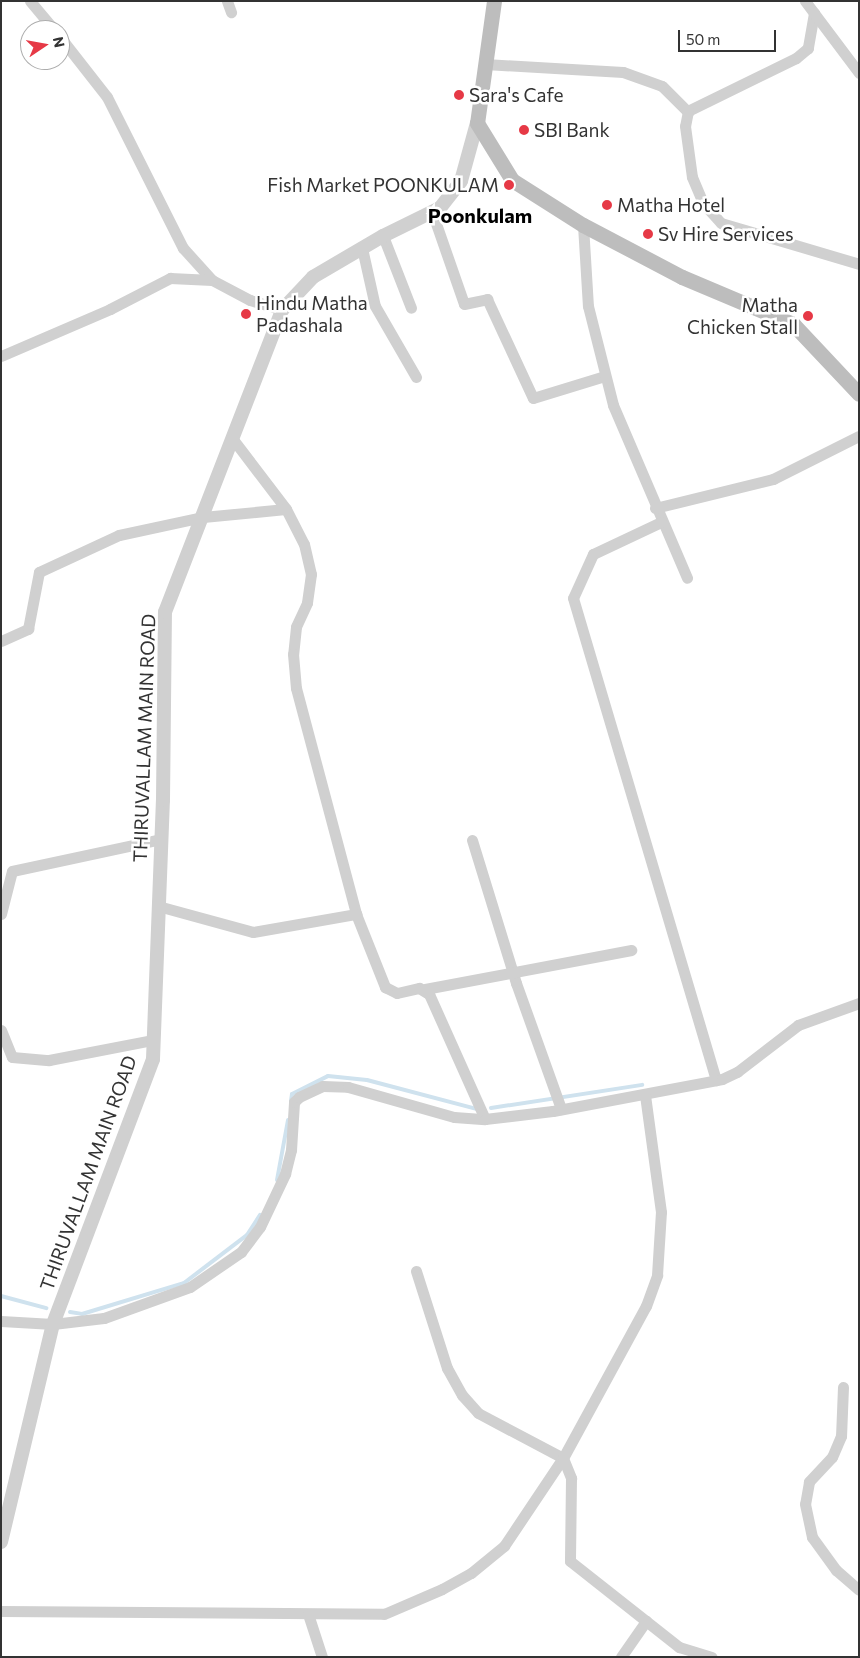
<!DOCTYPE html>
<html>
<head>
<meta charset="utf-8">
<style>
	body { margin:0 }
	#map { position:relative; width:860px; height:1658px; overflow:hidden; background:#fff; font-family:Commissioner,sans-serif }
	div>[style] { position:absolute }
	.stream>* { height:4px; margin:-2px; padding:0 2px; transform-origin:2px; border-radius:2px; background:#cfe2ee }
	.minor>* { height:11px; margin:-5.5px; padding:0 5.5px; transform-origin:5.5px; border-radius:5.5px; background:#d0d0d0 }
	.tertiary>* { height:14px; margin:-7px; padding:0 7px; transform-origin:7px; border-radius:7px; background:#d0d0d0 }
	.secondary>* { height:15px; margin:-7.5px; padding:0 7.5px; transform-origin:7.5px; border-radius:7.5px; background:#bdbdbd }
	.dots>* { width:14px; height:14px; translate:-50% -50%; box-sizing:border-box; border:2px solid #fff; border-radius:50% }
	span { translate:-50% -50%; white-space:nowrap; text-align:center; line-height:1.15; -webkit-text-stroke:5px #fff; paint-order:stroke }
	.poi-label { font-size:19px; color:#333 }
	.left { translate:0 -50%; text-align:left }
	.right { translate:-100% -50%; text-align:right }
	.street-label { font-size:19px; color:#333 }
	.neighbourhood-label { font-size:20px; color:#000; font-weight:700 }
	.frame { position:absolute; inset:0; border:2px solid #333; pointer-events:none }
	.north { position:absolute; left:20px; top:20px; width:50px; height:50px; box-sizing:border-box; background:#fff; border:1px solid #adadad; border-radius:50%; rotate:78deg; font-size:14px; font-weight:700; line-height:20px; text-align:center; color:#333 }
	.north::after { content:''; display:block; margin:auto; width:18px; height:22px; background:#e63946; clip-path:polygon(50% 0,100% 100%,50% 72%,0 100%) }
	.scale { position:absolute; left:678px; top:30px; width:98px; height:22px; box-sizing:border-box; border:2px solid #333; border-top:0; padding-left:6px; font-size:15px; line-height:18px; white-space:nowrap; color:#333; -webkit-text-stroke:4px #fff; paint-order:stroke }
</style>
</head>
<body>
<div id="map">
	<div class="stream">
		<div style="left:291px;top:1101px;width:7px;rotate:-82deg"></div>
		<div style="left:292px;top:1094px;width:40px;rotate:-26.6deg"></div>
		<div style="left:328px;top:1076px;width:39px;rotate:6deg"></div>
		<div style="left:367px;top:1080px;width:114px;rotate:14.8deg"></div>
		<div style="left:491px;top:1108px;width:153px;rotate:-8.7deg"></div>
		<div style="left:277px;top:1180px;width:61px;rotate:-79.6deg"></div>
		<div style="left:1px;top:1296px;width:47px;rotate:14.9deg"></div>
		<div style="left:70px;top:1312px;width:12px;rotate:9deg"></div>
		<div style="left:82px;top:1314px;width:107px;rotate:-16.9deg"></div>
		<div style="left:184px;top:1283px;width:79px;rotate:-37.3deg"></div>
		<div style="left:247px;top:1235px;width:24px;rotate:-57deg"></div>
	</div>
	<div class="minor">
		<div style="left:30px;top:1px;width:38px;rotate:50deg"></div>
		<div style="left:227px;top:1px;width:12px;rotate:70deg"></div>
		<div style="left:805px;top:1px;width:15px;rotate:53deg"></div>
		<div style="left:814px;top:13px;width:36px;rotate:100deg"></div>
		<div style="left:808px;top:48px;width:16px;rotate:140deg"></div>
		<div style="left:796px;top:58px;width:120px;rotate:153.9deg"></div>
		<div style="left:688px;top:111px;width:15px;rotate:101deg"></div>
		<div style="left:685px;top:126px;width:51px;rotate:82.2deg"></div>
		<div style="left:692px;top:177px;width:28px;rotate:67deg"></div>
		<div style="left:703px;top:203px;width:27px;rotate:48deg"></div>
		<div style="left:721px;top:223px;width:144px;rotate:16.5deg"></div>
		<div style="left:814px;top:13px;width:75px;rotate:53.1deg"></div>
		<div style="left:60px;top:37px;width:76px;rotate:51.9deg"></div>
		<div style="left:107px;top:97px;width:169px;rotate:63.3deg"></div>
		<div style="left:183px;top:248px;width:43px;rotate:47.8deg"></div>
		<div style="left:212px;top:280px;width:43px;rotate:27.8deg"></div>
		<div style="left:250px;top:300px;width:34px;rotate:17deg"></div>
		<div style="left:485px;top:64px;width:138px;rotate:3.3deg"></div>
		<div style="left:623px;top:72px;width:41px;rotate:19.7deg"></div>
		<div style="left:662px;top:86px;width:37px;rotate:45deg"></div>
		<div style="left:432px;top:212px;width:97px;rotate:70.8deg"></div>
		<div style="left:464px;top:304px;width:24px;rotate:-12deg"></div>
		<div style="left:487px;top:299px;width:109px;rotate:65.1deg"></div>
		<div style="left:533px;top:398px;width:75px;rotate:-17deg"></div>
		<div style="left:583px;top:225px;width:81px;rotate:86.5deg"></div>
		<div style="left:588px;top:306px;width:102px;rotate:75.8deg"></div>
		<div style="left:613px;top:405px;width:188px;rotate:66.8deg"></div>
		<div style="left:383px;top:236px;width:77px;rotate:68.7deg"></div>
		<div style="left:362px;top:248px;width:59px;rotate:77.4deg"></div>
		<div style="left:375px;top:306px;width:82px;rotate:60deg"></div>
		<div style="left:1px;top:356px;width:119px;rotate:-23.3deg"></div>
		<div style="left:110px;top:309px;width:68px;rotate:-27.3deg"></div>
		<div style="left:170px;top:278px;width:42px;rotate:2.7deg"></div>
		<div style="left:232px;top:438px;width:89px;rotate:52.7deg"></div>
		<div style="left:286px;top:509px;width:39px;rotate:63deg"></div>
		<div style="left:304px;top:544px;width:31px;rotate:77deg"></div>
		<div style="left:311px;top:574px;width:29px;rotate:98deg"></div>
		<div style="left:307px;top:603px;width:26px;rotate:115deg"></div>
		<div style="left:296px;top:627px;width:27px;rotate:96deg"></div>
		<div style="left:293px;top:654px;width:34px;rotate:85deg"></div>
		<div style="left:296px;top:688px;width:234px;rotate:75.1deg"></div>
		<div style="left:356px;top:914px;width:79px;rotate:68.3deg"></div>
		<div style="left:385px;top:987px;width:13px;rotate:27deg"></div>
		<div style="left:397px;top:993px;width:23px;rotate:-13deg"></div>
		<div style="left:419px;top:988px;width:12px;rotate:31deg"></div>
		<div style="left:429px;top:994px;width:137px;rotate:65.9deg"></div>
		<div style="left:655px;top:508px;width:122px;rotate:-13.8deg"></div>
		<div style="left:773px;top:479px;width:96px;rotate:-26.6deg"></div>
		<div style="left:661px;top:522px;width:75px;rotate:154.8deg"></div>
		<div style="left:593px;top:554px;width:48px;rotate:114.4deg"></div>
		<div style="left:573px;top:598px;width:503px;rotate:73.48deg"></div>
		<div style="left:1px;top:641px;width:30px;rotate:-24deg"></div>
		<div style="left:28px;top:629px;width:58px;rotate:-79.1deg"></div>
		<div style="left:39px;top:572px;width:88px;rotate:-24.8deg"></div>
		<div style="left:119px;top:535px;width:86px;rotate:-12.1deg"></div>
		<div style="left:203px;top:517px;width:83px;rotate:-5.5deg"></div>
		<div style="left:472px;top:840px;width:150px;rotate:72.9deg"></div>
		<div style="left:516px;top:983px;width:134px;rotate:70.3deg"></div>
		<div style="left:158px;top:906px;width:98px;rotate:15.3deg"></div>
		<div style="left:253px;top:932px;width:105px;rotate:-9.9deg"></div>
		<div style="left:1px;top:914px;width:44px;rotate:-75.7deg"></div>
		<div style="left:12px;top:871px;width:152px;rotate:-12.1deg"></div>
		<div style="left:425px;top:989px;width:210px;rotate:-10.7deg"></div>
		<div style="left:1px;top:1030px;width:29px;rotate:68deg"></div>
		<div style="left:12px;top:1057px;width:37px;rotate:5deg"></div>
		<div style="left:49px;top:1060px;width:106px;rotate:-10.9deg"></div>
		<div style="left:416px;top:1271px;width:102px;rotate:72.3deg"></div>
		<div style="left:447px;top:1368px;width:31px;rotate:61deg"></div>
		<div style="left:462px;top:1395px;width:24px;rotate:48deg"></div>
		<div style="left:478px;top:1413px;width:96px;rotate:27.9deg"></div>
		<div style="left:563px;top:1458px;width:22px;rotate:68deg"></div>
		<div style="left:571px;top:1478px;width:83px;rotate:90.7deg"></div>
		<div style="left:570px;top:1561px;width:139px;rotate:38.3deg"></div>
		<div style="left:679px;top:1647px;width:34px;rotate:17deg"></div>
		<div style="left:1px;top:1321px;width:52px;rotate:3.3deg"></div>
		<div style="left:53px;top:1324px;width:51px;rotate:-6.7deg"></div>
		<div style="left:104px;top:1318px;width:91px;rotate:-19.8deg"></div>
		<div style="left:190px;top:1287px;width:62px;rotate:-34.5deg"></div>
		<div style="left:241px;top:1252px;width:31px;rotate:-53deg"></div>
		<div style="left:260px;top:1227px;width:59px;rotate:-64.7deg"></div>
		<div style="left:285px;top:1174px;width:25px;rotate:-76deg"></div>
		<div style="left:291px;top:1150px;width:48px;rotate:-86.4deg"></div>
		<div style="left:294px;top:1102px;width:7px;rotate:-45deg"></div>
		<div style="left:299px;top:1097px;width:26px;rotate:-25deg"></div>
		<div style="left:323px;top:1086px;width:25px;rotate:2deg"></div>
		<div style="left:348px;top:1087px;width:110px;rotate:15.8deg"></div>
		<div style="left:454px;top:1117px;width:31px;rotate:4deg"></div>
		<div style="left:485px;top:1119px;width:68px;rotate:-6.7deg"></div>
		<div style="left:553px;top:1111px;width:172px;rotate:-10.7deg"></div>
		<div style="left:722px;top:1079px;width:17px;rotate:-25deg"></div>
		<div style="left:737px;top:1072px;width:77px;rotate:-37.6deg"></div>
		<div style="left:798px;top:1025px;width:65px;rotate:-19.8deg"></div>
		<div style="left:843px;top:1387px;width:49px;rotate:92.3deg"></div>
		<div style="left:841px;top:1436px;width:23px;rotate:113deg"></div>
		<div style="left:832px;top:1457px;width:34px;rotate:133deg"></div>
		<div style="left:809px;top:1482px;width:22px;rotate:100deg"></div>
		<div style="left:805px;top:1504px;width:34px;rotate:78deg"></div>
		<div style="left:812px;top:1537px;width:41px;rotate:54deg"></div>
		<div style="left:836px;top:1570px;width:30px;rotate:41deg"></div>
		<div style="left:1px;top:1611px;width:383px;rotate:0.4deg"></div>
		<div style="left:384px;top:1614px;width:63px;rotate:-23.3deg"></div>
		<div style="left:442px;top:1589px;width:33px;rotate:-29deg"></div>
		<div style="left:471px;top:1573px;width:43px;rotate:-39.3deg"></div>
		<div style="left:504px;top:1546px;width:106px;rotate:-56.2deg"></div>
		<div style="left:563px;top:1458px;width:173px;rotate:-61.4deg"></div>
		<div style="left:646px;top:1306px;width:33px;rotate:-70deg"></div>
		<div style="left:657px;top:1275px;width:63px;rotate:-86.4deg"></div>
		<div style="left:661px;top:1212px;width:118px;rotate:-97.8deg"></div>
		<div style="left:308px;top:1614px;width:45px;rotate:72deg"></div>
		<div style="left:621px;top:1657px;width:44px;rotate:-55.2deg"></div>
	</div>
	<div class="tertiary">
		<div style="left:1px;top:1542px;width:224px;rotate:-76.6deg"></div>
		<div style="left:53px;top:1324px;width:283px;rotate:-69.3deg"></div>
		<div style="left:153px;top:1059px;width:259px;rotate:-87.8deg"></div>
		<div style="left:163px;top:800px;width:188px;rotate:-89.4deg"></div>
		<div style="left:165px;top:612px;width:324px;rotate:-68.8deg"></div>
		<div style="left:282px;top:310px;width:45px;rotate:-46.8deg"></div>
		<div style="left:313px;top:277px;width:81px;rotate:-30.4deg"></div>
		<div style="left:383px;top:236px;width:64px;rotate:-26.2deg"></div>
		<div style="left:440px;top:208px;width:34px;rotate:-52deg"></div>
		<div style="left:461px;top:181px;width:60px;rotate:-74.6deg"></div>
	</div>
	<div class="secondary">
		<div style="left:494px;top:1px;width:123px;rotate:97.9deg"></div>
		<div style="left:477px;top:123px;width:67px;rotate:58.4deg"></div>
		<div style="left:512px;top:180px;width:84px;rotate:32.4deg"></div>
		<div style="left:583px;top:225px;width:112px;rotate:27.7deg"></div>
		<div style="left:682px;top:277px;width:121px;rotate:22.9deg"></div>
		<div style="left:793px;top:324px;width:96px;rotate:46.7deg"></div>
	</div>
	<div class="dots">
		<div style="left:459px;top:95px;background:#e63946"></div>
		<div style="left:524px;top:130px;background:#e63946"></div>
		<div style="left:509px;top:185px;background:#e63946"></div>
		<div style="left:607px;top:205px;background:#e63946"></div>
		<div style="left:648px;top:234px;background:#e63946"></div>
		<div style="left:246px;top:314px;background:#e63946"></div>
		<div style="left:808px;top:316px;background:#e63946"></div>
	</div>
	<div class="poi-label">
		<span class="left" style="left:469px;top:95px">Sara's Cafe</span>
		<span class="left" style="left:534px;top:130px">SBI Bank</span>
		<span class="right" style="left:499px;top:185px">Fish Market POONKULAM</span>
		<span class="left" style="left:617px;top:205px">Matha Hotel</span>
		<span class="left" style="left:658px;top:234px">Sv Hire Services</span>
		<span class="left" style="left:256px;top:314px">Hindu Matha<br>Padashala</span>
		<span class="right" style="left:798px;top:316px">Matha<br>Chicken Stall</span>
	</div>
	<div class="street-label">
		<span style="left:144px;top:738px;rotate:-88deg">THIRUVALLAM MAIN ROAD</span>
		<span style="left:88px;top:1173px;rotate:-70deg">THIRUVALLAM MAIN ROAD</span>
	</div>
	<div class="neighbourhood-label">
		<span style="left:480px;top:215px">Poonkulam</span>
	</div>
	<div class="frame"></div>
	<div class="north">N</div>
	<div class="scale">50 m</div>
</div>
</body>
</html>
